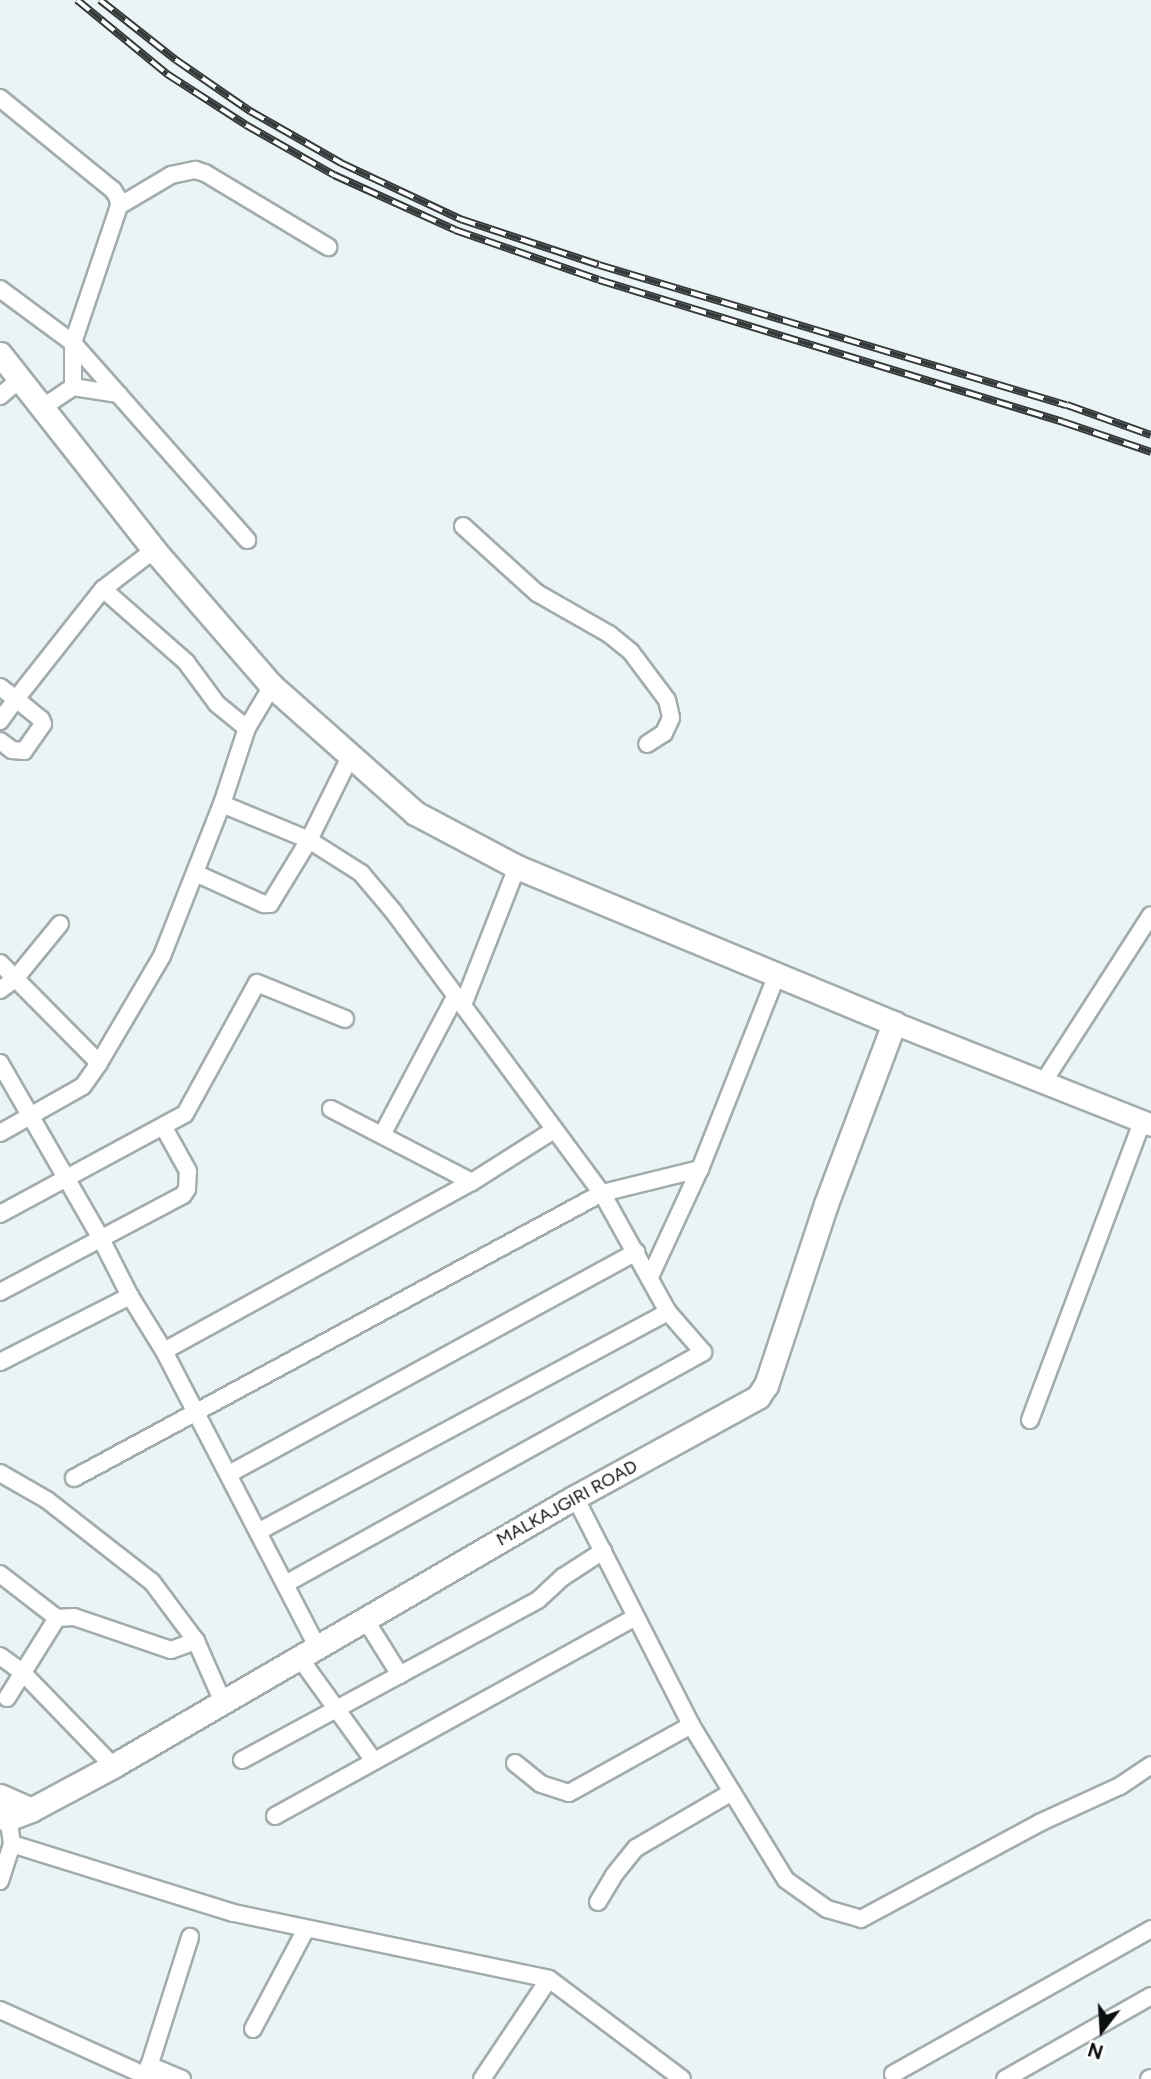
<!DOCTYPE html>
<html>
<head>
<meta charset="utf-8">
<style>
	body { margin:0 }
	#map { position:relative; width:1151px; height:2079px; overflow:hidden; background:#ebf4f5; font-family:Figtree,sans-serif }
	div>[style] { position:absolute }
	.roads { filter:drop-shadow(2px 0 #a3acad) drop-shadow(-2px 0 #a3acad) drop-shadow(0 2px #a3acad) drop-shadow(0 -2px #a3acad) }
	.minor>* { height:16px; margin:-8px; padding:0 8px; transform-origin:8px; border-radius:8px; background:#fff }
	.tertiary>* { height:21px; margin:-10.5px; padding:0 10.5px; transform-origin:10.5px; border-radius:10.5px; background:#fff }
	.secondary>* { height:23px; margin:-11.5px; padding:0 11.5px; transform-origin:11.5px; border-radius:11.5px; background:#fff }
	.rail>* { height:8px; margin-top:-4px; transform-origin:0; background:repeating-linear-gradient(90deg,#fff 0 16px,#35393a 0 32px); box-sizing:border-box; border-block:2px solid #35393a }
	span { translate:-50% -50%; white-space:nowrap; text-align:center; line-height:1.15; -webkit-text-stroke:6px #fff; paint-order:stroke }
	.street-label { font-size:18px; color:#0c0f10 }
	.north { position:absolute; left:1067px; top:1995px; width:70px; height:70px; -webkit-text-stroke:5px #fff; paint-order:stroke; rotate:197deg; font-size:19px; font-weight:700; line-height:28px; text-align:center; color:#0c0f10 }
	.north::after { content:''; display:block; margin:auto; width:24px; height:32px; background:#0c0f10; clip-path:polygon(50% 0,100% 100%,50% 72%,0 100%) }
</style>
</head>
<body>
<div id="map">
	<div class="roads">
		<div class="minor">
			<div style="left:0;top:98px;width:146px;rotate:39.2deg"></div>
			<div style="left:113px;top:190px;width:9px;rotate:58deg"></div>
			<div style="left:118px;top:198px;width:8px;rotate:83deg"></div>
			<div style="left:119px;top:206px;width:145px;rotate:108.6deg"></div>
			<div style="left:73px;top:343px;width:44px;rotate:90deg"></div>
			<div style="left:73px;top:387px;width:36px;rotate:146deg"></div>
			<div style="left:119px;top:206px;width:61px;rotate:-30.8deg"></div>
			<div style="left:171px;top:175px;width:25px;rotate:-12deg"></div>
			<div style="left:195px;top:170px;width:10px;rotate:17deg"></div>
			<div style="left:205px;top:173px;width:144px;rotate:31deg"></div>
			<div style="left:0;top:289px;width:91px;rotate:36.5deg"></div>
			<div style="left:73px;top:343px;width:263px;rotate:48.5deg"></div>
			<div style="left:73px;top:387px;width:46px;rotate:8.8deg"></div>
			<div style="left:0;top:396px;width:26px;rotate:-40deg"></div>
			<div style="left:463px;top:526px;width:100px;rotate:42.2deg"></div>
			<div style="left:537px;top:593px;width:83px;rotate:29.7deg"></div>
			<div style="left:609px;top:634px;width:28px;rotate:39deg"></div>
			<div style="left:631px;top:652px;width:60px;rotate:53.1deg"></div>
			<div style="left:667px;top:700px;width:18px;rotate:77deg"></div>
			<div style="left:671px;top:718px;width:17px;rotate:115deg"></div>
			<div style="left:664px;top:733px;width:20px;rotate:147deg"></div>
			<div style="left:154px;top:550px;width:64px;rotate:142.6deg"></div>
			<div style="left:103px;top:589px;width:111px;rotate:41.3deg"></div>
			<div style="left:186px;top:662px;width:52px;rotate:53.6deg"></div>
			<div style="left:217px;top:704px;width:38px;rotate:39deg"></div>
			<div style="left:0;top:687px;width:20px;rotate:37deg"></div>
			<div style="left:16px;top:699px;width:140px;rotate:-51.7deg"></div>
			<div style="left:0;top:721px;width:27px;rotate:-54deg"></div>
			<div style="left:16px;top:699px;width:32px;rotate:39deg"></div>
			<div style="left:41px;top:719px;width:5px;rotate:68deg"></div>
			<div style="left:43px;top:724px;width:33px;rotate:125deg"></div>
			<div style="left:24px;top:751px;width:12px;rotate:-175deg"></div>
			<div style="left:12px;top:750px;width:15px;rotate:-143deg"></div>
			<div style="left:222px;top:804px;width:94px;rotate:22.5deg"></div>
			<div style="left:309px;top:840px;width:62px;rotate:32.4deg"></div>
			<div style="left:361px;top:873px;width:50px;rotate:49.9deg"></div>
			<div style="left:393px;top:911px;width:351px;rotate:53.5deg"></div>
			<div style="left:602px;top:1193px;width:136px;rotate:61deg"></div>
			<div style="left:668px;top:1312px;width:464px;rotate:151.8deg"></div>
			<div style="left:195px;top:873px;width:76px;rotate:24.2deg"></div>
			<div style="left:264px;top:904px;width:6px"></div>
			<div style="left:270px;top:904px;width:75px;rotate:-58.6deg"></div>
			<div style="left:309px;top:840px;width:93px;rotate:-63.7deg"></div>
			<div style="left:0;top:963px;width:141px;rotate:45.3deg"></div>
			<div style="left:0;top:990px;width:19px;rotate:-36deg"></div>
			<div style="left:15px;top:979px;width:71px;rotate:-50.7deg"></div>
			<div style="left:463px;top:1005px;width:148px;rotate:-68.6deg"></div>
			<div style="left:0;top:1063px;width:201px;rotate:60.1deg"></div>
			<div style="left:100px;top:1237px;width:66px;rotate:63deg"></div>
			<div style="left:130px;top:1296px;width:65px;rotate:58.3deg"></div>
			<div style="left:164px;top:1351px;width:332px;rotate:62.6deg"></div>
			<div style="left:1044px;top:1081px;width:197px;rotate:-57.2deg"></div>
			<div style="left:331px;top:1109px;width:159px;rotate:27.4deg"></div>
			<div style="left:0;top:1133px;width:95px;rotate:-29.5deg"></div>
			<div style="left:83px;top:1086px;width:28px;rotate:-55deg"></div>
			<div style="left:99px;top:1063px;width:124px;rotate:-59.5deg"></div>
			<div style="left:162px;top:956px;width:163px;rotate:-68.5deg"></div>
			<div style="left:222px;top:804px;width:80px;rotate:-71.8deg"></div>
			<div style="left:247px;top:728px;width:49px;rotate:-59.2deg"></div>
			<div style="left:382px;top:1135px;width:158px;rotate:-62.1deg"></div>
			<div style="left:0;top:1214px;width:210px;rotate:-28.4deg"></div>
			<div style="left:185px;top:1114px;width:149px;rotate:-61.2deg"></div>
			<div style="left:257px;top:983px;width:95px;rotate:22.2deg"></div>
			<div style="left:650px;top:1277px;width:119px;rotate:-65.2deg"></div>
			<div style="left:0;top:1292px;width:207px;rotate:-27.9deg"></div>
			<div style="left:183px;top:1195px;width:7px;rotate:-56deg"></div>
			<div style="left:187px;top:1189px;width:18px;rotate:-87deg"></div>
			<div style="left:188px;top:1171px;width:51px;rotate:-119.1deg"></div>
			<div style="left:164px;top:1351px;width:351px;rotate:-28.8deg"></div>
			<div style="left:472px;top:1182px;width:97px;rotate:-32.4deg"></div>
			<div style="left:0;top:1362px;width:146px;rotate:-26.9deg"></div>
			<div style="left:1030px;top:1420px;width:318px;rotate:-69.4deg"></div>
			<div style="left:0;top:1473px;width:54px;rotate:29.9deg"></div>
			<div style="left:47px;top:1500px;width:133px;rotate:38deg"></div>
			<div style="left:152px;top:1582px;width:74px;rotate:53.3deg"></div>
			<div style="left:196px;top:1641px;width:64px;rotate:66.2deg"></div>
			<div style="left:229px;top:1474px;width:464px;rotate:-28.6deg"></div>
			<div style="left:74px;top:1478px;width:600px;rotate:-28.36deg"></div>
			<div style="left:602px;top:1193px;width:101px;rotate:-13.8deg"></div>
			<div style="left:700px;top:1169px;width:206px;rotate:-68.4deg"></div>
			<div style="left:575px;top:1497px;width:256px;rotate:63deg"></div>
			<div style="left:691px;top:1725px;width:79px;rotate:58.5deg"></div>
			<div style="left:732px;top:1792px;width:103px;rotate:58.5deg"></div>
			<div style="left:786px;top:1880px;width:50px;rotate:35.3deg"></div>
			<div style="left:827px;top:1909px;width:35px;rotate:16deg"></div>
			<div style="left:861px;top:1919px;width:202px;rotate:-28.3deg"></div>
			<div style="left:1039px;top:1823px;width:89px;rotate:-24.6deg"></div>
			<div style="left:1120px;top:1786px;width:37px;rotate:-34deg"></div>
			<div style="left:0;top:1574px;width:72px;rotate:37.7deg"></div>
			<div style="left:57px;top:1618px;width:17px;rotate:-3deg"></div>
			<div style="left:74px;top:1617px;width:102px;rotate:18.8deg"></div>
			<div style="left:171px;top:1650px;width:27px;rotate:-20deg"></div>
			<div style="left:285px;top:1584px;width:478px;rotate:-29deg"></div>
			<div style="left:703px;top:1352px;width:53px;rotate:-131.2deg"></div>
			<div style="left:365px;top:1619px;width:66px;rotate:58deg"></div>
			<div style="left:0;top:1656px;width:29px;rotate:36deg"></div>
			<div style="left:23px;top:1673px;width:129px;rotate:45.9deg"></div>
			<div style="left:299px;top:1657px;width:128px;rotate:54.2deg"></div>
			<div style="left:7px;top:1698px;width:94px;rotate:-58deg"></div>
			<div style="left:242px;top:1760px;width:336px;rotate:-28.4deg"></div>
			<div style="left:538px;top:1600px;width:34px;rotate:-43deg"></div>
			<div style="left:563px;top:1577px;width:48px;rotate:-33deg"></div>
			<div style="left:515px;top:1763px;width:33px;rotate:39deg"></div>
			<div style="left:541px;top:1784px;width:29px;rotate:18deg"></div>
			<div style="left:569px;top:1793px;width:140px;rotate:-29.1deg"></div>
			<div style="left:275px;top:1816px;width:412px;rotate:-28.9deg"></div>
			<div style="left:12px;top:1844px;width:232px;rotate:17.3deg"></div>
			<div style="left:234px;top:1913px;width:322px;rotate:11.8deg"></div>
			<div style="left:549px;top:1979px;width:166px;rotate:36.9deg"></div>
			<div style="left:0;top:1881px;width:39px;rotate:-72deg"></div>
			<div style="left:12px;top:1844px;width:34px;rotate:-98deg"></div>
			<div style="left:598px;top:1902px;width:31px;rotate:-59deg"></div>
			<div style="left:614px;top:1875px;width:35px;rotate:-51deg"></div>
			<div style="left:636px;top:1848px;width:111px;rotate:-30.3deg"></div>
			<div style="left:0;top:2010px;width:168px;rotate:24.3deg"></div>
			<div style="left:253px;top:2029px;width:113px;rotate:-62.1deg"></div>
			<div style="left:149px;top:2065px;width:36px;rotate:23deg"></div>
			<div style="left:893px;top:2074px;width:296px;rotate:-29.3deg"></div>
			<div style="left:146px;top:2076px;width:146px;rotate:-72.4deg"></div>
			<div style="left:482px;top:2079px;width:120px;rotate:-56.2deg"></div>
			<div style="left:1005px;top:2079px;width:168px;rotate:-29.6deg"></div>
			<div style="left:1149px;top:2079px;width:2px;rotate:-27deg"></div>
		</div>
		<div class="tertiary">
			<div style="left:894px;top:1023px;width:277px;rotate:21.6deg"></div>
		</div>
		<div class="secondary">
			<div style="left:0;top:354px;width:249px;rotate:51.8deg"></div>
			<div style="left:154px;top:550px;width:180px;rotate:49.1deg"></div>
			<div style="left:272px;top:686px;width:191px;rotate:41.6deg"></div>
			<div style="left:415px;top:813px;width:115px;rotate:27.9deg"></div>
			<div style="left:517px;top:867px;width:408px;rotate:22.5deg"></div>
			<div style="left:894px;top:1023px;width:193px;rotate:110.6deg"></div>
			<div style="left:826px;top:1204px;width:191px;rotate:108.3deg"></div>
			<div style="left:766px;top:1385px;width:14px;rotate:124deg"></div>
			<div style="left:758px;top:1397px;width:209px;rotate:151.3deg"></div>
			<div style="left:575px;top:1497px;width:535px;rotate:149.79deg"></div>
			<div style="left:113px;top:1766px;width:93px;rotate:151.8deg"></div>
			<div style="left:31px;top:1810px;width:25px;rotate:159deg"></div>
			<div style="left:8px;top:1819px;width:8px;rotate:-166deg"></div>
			<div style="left:0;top:1796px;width:34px;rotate:24deg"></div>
		</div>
	</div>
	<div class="rail">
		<div style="left:77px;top:0;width:117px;rotate:39.4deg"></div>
		<div style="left:167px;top:74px;width:94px;rotate:32.8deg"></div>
		<div style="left:246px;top:125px;width:101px;rotate:29.6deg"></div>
		<div style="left:334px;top:175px;width:133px;rotate:24.4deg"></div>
		<div style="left:455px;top:230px;width:152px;rotate:19.1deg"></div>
		<div style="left:599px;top:280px;width:485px;rotate:17deg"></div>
		<div style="left:1063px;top:422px;width:93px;rotate:18.8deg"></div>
		<div style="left:100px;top:0;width:97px;rotate:38.3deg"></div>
		<div style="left:176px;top:60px;width:90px;rotate:34.6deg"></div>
		<div style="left:250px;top:111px;width:105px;rotate:29.7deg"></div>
		<div style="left:341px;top:163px;width:132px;rotate:25.2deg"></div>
		<div style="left:460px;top:219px;width:146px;rotate:18.3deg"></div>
		<div style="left:599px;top:265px;width:488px;rotate:16.7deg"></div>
		<div style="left:1067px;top:405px;width:89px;rotate:19.7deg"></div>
	</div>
	<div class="street-label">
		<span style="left:567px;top:1503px;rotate:-29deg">MALKAJGIRI ROAD</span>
	</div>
	<div class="north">N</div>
</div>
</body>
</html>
